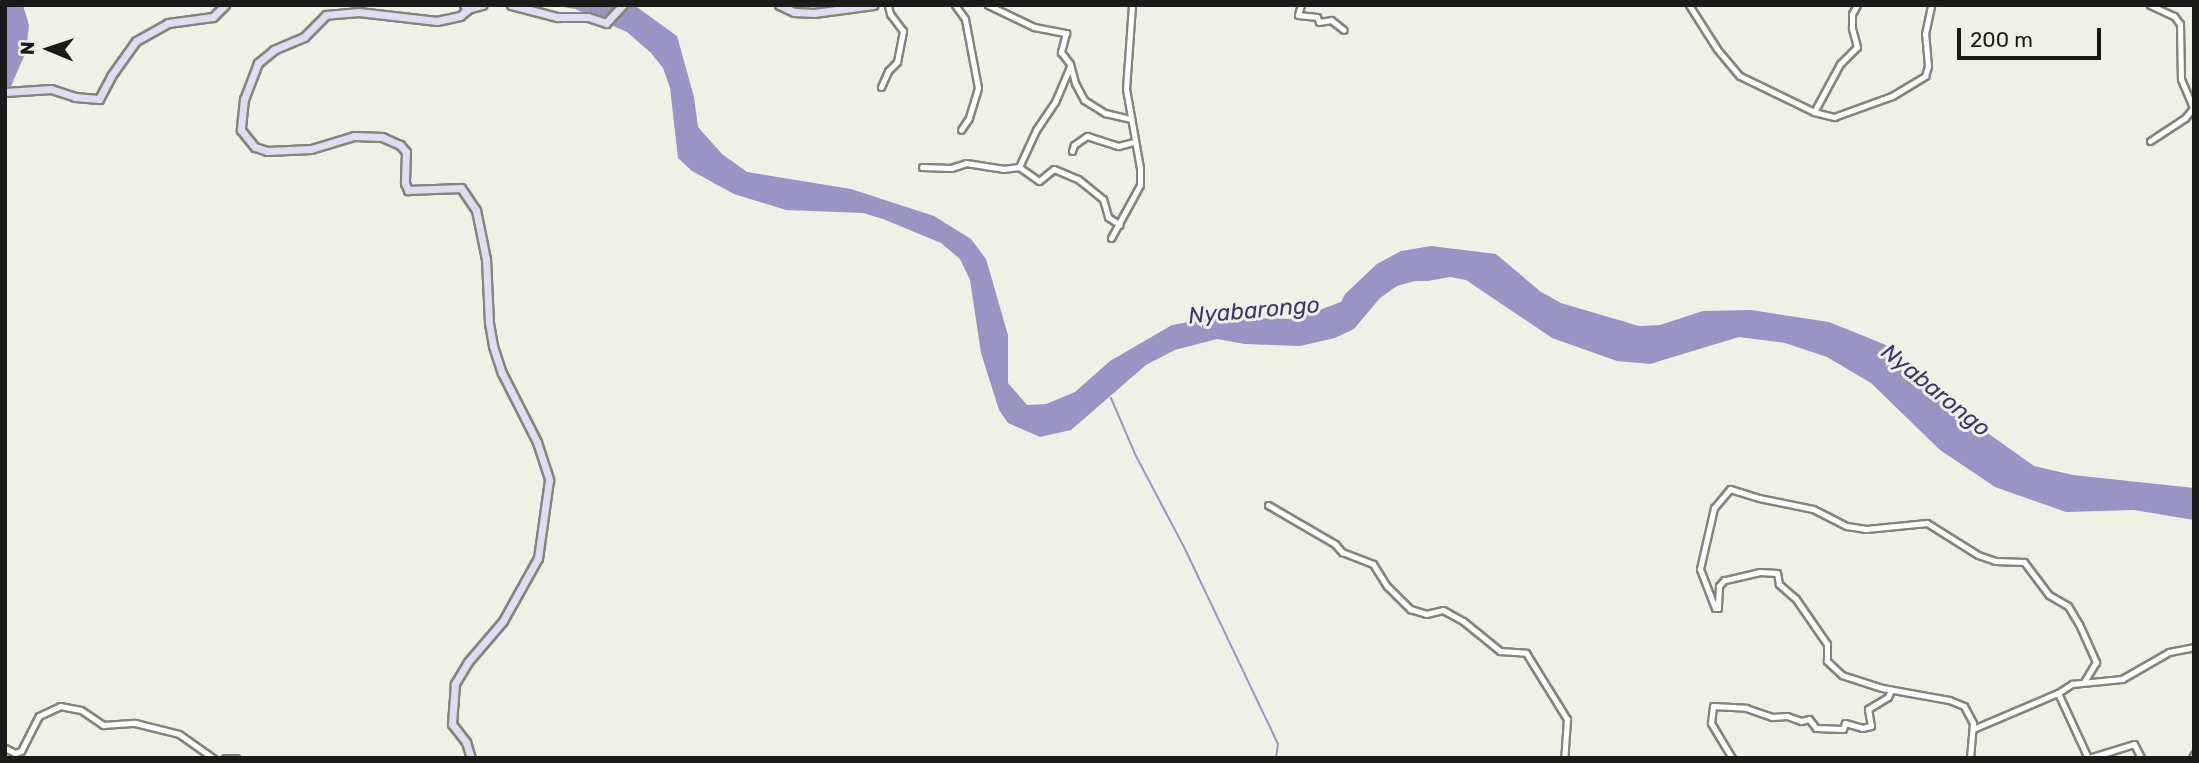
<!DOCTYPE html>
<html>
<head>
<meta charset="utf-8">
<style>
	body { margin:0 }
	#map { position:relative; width:2199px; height:763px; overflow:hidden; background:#eff1e7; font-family:Rubik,sans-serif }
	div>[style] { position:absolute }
	.water>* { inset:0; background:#9994c4 }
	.stream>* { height:2px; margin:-1px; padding:0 1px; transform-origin:1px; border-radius:1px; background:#9994c4 }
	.roads { filter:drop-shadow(2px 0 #82857b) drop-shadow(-2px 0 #82857b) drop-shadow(0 2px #82857b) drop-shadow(0 -2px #82857b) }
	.street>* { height:5px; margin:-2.5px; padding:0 2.5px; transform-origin:2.5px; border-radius:2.5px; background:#fff }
	.secondary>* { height:7px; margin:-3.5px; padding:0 3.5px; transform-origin:3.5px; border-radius:3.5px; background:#dfddf2 }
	span { translate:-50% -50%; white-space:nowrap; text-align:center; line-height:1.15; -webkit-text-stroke:6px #eff1e7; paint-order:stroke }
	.water-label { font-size:23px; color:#3f3470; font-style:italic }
	.frame { position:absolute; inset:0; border:7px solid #1a1b18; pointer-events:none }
	.north { position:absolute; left:14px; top:14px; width:70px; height:70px; -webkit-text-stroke:5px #eff1e7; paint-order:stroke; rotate:272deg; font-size:19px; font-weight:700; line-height:28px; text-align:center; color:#1a1b18 }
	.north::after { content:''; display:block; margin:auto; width:24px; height:32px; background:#1a1b18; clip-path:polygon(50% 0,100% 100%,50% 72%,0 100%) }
	.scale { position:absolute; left:1957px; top:28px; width:144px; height:32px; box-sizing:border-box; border:4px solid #1a1b18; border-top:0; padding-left:9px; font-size:21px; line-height:24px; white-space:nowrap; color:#1a1b18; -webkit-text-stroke:5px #eff1e7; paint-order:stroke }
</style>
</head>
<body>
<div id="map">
	<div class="water">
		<div style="clip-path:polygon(5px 5px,23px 5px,29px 25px,26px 52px,11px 86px,7px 86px)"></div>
		<div style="clip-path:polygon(552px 5px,634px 5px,677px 36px,694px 97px,698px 127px,722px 154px,747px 172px,851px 189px,934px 216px,971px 239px,986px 259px,1008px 335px,1008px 383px,1027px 405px,1046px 404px,1075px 392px,1110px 361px,1172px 325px,1216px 317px,1295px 319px,1341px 302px,1345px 294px,1377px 264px,1401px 251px,1431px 246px,1496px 254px,1541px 292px,1561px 303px,1639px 326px,1660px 325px,1703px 311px,1751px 310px,1829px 322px,1886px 345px,1931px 393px,2034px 466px,2073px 475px,2194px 488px,2194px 520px,2134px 510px,2066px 512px,1995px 487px,1940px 450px,1871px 383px,1827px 357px,1785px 343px,1739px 337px,1650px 364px,1617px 361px,1552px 338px,1466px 280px,1450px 277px,1428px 281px,1415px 281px,1397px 286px,1380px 298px,1354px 329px,1335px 338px,1300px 346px,1245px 344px,1217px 339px,1175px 350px,1146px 365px,1071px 430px,1040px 437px,1008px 423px,999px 410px,981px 353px,970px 280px,960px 259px,941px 243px,883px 219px,863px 213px,786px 210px,734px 194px,692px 171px,678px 158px,670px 88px,663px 68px,651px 53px,627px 32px,575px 9px)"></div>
	</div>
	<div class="stream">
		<div style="left:1111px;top:398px;width:63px;rotate:66.7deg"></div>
		<div style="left:1136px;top:456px;width:103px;rotate:62.2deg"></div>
		<div style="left:1184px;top:547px;width:218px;rotate:64.5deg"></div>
		<div style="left:1278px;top:744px;width:14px;rotate:98deg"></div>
	</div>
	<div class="roads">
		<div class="street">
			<div style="left:955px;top:5px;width:17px;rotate:54deg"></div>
			<div style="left:965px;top:19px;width:70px;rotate:79.3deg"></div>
			<div style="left:978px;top:88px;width:31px;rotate:107deg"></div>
			<div style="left:969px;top:118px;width:14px;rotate:124deg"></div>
			<div style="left:988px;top:5px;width:51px;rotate:25.6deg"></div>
			<div style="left:1034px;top:27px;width:33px;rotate:11deg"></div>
			<div style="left:1066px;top:33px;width:20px;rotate:105deg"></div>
			<div style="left:1061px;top:52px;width:15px;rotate:53deg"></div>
			<div style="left:1070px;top:64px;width:20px;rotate:75deg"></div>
			<div style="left:1075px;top:83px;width:19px;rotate:62deg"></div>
			<div style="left:1084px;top:100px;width:25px;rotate:32deg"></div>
			<div style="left:1105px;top:113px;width:27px;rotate:13deg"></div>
			<div style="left:1301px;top:5px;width:10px;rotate:107deg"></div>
			<div style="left:1298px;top:15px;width:19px;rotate:6deg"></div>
			<div style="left:1317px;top:17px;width:5px;rotate:68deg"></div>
			<div style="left:1319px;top:22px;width:12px;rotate:-9deg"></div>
			<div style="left:1331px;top:20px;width:16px;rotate:38deg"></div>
			<div style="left:1689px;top:5px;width:52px;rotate:57.5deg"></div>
			<div style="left:1717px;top:49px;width:35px;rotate:50deg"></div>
			<div style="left:1740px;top:76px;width:82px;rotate:25.9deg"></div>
			<div style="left:1814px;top:112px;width:21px;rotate:14deg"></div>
			<div style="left:1834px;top:117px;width:62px;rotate:-19.9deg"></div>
			<div style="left:1892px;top:96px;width:39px;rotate:-31deg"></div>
			<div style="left:1925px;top:76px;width:10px;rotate:-73deg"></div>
			<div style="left:1928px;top:66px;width:32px;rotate:-95deg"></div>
			<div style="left:1925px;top:34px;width:30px;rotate:-78deg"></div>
			<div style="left:2150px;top:5px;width:26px;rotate:25deg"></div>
			<div style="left:2174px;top:16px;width:10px;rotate:53deg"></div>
			<div style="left:2180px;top:24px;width:55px;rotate:89deg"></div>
			<div style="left:2181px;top:79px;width:33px;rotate:67deg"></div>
			<div style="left:881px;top:87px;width:17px;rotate:-66deg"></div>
			<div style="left:888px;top:71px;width:13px;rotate:-45deg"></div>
			<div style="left:897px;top:62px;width:32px;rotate:-79deg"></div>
			<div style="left:903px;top:31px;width:21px;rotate:-127deg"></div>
			<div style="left:890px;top:14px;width:9px;rotate:-103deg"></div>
			<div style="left:1814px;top:112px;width:55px;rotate:-61.6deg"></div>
			<div style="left:1840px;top:64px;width:24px;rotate:-45deg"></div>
			<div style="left:1857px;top:47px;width:20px;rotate:-105deg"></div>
			<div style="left:1852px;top:28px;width:14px;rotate:-90deg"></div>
			<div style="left:1852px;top:14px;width:10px;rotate:-61deg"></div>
			<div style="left:2150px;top:141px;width:42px;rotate:-33.3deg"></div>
			<div style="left:2185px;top:118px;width:13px;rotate:-51deg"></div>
			<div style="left:1072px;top:151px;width:6px;rotate:-72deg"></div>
			<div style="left:1074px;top:145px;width:16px;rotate:-35deg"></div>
			<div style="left:1087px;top:136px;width:33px;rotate:18deg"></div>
			<div style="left:1118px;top:146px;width:16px;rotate:-14deg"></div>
			<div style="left:922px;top:167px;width:29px;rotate:2deg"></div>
			<div style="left:951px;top:168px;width:16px;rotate:-18deg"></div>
			<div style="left:966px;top:163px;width:37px;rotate:9deg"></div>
			<div style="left:1003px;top:169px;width:16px;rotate:-7deg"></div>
			<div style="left:1019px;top:167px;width:41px;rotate:-65.3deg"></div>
			<div style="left:1036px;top:130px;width:34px;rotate:-56deg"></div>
			<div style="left:1055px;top:102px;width:38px;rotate:-67deg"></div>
			<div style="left:1019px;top:167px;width:24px;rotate:35deg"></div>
			<div style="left:1039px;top:181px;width:19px;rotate:-39deg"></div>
			<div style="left:1054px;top:169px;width:26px;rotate:23deg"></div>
			<div style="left:1078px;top:179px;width:32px;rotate:39deg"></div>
			<div style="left:1103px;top:199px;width:19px;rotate:74deg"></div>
			<div style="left:1108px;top:217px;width:14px;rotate:34deg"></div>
			<div style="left:1111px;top:238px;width:60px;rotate:-61.3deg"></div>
			<div style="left:1140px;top:185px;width:17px;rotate:-90deg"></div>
			<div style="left:1140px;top:168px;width:80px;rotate:-100deg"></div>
			<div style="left:1126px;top:89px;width:84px;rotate:-85.9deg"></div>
			<div style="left:1268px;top:505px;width:78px;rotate:30.2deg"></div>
			<div style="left:1335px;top:544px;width:11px;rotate:49deg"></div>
			<div style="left:1342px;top:552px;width:33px;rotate:21deg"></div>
			<div style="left:1373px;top:564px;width:26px;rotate:58deg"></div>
			<div style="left:1387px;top:586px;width:33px;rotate:45deg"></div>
			<div style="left:1410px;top:609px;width:17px;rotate:17deg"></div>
			<div style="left:1426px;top:614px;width:17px;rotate:-13deg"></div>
			<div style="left:1443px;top:610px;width:23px;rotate:29deg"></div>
			<div style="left:1463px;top:621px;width:48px;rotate:39deg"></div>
			<div style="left:1500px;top:651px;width:26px;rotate:4deg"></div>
			<div style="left:1526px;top:653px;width:78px;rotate:58.2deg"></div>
			<div style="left:1567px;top:719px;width:39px;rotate:94deg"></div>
			<div style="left:2058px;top:693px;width:17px;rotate:-33deg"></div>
			<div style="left:2072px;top:684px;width:50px;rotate:-5.7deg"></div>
			<div style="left:2122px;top:679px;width:54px;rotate:-29.9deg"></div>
			<div style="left:2169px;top:652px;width:25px;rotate:-11deg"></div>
			<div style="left:1973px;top:729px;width:92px;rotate:-23deg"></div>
			<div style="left:2058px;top:693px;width:72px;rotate:65.2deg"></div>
			<div style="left:5px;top:748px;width:11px;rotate:27deg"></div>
			<div style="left:15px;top:753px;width:6px;rotate:-18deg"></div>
			<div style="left:21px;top:751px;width:39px;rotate:-63deg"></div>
			<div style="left:39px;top:716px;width:23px;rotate:-25deg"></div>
			<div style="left:60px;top:706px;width:21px;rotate:11deg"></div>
			<div style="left:81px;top:710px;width:27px;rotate:34deg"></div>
			<div style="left:103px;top:725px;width:32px;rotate:-4deg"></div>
			<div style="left:135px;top:723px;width:45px;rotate:14deg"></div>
			<div style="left:179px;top:734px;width:42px;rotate:35.2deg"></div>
			<div style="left:225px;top:758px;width:11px"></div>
			<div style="left:1732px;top:758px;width:41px;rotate:-121deg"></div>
			<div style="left:1711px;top:723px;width:17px;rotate:-83deg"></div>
			<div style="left:1713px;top:706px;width:33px;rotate:3deg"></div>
			<div style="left:1746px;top:708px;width:28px;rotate:19deg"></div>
			<div style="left:1772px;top:717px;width:15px;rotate:-4deg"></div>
			<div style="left:1787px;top:716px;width:15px;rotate:20deg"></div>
			<div style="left:1801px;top:721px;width:8px;rotate:-14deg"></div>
			<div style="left:1809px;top:719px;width:11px;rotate:52deg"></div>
			<div style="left:1816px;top:728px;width:27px;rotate:2deg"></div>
			<div style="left:1843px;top:729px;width:6px;rotate:-72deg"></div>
			<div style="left:1845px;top:723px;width:18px;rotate:16deg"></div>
			<div style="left:1862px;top:728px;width:9px;rotate:-13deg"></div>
			<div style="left:1871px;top:726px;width:17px;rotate:-100deg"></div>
			<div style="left:1868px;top:709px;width:23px;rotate:-31deg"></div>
			<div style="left:1888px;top:697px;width:8px;rotate:-67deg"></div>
			<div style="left:1970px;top:758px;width:35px;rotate:-85deg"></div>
			<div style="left:1973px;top:723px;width:19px;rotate:-118deg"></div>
			<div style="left:1964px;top:706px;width:16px;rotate:-158deg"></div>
			<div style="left:1949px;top:700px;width:68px;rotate:-169.8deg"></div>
			<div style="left:1882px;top:688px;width:42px;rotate:-162deg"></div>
			<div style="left:1842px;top:675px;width:21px;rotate:-137deg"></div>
			<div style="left:1827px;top:661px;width:17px;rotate:-90deg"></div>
			<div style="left:1827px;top:644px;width:55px;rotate:-124.6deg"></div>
			<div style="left:1796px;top:599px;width:23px;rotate:-139deg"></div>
			<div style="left:1779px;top:584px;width:11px;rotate:-100deg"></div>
			<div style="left:1777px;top:573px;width:17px;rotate:-177deg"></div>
			<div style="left:1760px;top:572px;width:37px;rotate:167deg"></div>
			<div style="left:1724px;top:580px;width:8px;rotate:130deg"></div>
			<div style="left:1719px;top:586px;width:22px;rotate:93deg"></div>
			<div style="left:1718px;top:608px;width:3px;rotate:180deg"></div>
			<div style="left:1715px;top:608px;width:42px;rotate:-111deg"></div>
			<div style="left:1700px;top:569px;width:63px;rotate:-77.1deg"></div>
			<div style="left:1714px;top:508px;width:25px;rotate:-50deg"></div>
			<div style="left:1730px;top:489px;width:30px;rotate:17deg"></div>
			<div style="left:1759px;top:498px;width:55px;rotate:11.5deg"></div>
			<div style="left:1813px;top:509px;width:38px;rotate:27deg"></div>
			<div style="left:1847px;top:526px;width:19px;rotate:9deg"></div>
			<div style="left:1866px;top:529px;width:61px;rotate:-5.6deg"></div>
			<div style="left:1927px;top:523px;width:60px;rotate:32.1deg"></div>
			<div style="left:1978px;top:555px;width:18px;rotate:19deg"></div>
			<div style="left:1995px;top:561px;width:29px;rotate:2deg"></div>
			<div style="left:2024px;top:562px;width:41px;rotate:52.9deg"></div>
			<div style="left:2049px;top:595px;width:22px;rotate:30deg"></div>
			<div style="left:2068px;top:606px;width:21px;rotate:59deg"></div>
			<div style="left:2079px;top:624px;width:42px;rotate:65.9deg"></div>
			<div style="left:2096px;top:662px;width:23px;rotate:121deg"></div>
			<div style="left:2089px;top:758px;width:47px;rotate:-17.3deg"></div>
			<div style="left:2134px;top:744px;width:16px;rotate:63deg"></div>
			<div style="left:2192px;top:758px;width:4px;rotate:-63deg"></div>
		</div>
		<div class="secondary">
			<div style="left:464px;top:5px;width:6px;rotate:59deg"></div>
			<div style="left:467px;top:10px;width:9px;rotate:139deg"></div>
			<div style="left:460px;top:16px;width:24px;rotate:168deg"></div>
			<div style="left:437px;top:21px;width:79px;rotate:-173.4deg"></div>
			<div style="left:359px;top:12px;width:33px;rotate:175deg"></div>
			<div style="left:326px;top:15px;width:31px;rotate:135deg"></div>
			<div style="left:304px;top:37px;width:33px;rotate:157deg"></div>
			<div style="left:274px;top:50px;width:21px;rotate:141deg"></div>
			<div style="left:258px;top:63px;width:39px;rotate:111deg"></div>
			<div style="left:244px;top:99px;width:31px;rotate:96deg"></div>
			<div style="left:241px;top:130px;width:22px;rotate:51deg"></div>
			<div style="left:255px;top:147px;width:13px;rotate:18deg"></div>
			<div style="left:267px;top:151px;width:44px;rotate:-2.6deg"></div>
			<div style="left:311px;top:149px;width:45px;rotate:-16.8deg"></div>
			<div style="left:354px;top:136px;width:28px;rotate:2deg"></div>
			<div style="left:382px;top:137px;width:20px;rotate:24deg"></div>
			<div style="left:400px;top:145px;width:9px;rotate:49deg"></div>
			<div style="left:406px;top:152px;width:31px;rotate:92deg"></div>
			<div style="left:405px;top:183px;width:8px;rotate:67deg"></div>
			<div style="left:408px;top:190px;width:53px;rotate:-2.2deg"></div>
			<div style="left:461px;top:188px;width:27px;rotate:56deg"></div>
			<div style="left:476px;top:210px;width:50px;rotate:78.5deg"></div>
			<div style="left:486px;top:259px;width:64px;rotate:87.3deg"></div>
			<div style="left:489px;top:323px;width:23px;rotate:80deg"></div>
			<div style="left:493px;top:346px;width:28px;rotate:72deg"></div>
			<div style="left:502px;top:373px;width:77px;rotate:63.1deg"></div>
			<div style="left:537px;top:442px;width:40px;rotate:72deg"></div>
			<div style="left:549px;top:480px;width:79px;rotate:98deg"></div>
			<div style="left:538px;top:558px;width:72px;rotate:119.1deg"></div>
			<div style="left:503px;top:621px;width:54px;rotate:130.5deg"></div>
			<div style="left:468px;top:662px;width:26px;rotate:121deg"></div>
			<div style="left:455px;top:684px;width:40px;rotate:94.3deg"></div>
			<div style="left:452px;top:724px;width:23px;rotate:52deg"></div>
			<div style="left:466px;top:742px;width:17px;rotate:73deg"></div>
			<div style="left:511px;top:5px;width:48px;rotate:14.6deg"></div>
			<div style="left:557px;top:17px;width:31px"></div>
			<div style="left:588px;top:17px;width:19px;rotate:18deg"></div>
			<div style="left:606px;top:23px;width:25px;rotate:-47deg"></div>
			<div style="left:779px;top:5px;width:17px;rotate:25deg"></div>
			<div style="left:794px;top:12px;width:20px;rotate:3deg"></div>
			<div style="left:814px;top:13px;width:60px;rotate:-7.7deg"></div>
			<div style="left:467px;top:9px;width:16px;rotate:-15deg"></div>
			<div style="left:5px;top:92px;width:46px;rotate:-3.7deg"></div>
			<div style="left:51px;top:89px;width:25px;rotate:18deg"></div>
			<div style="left:75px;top:97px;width:24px;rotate:5deg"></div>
			<div style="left:99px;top:99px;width:26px;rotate:-62deg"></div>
			<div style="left:111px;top:76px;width:43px;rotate:-54.5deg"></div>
			<div style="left:136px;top:41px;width:37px;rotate:-29deg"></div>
			<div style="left:168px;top:23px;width:45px;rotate:-7.6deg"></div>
			<div style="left:213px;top:17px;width:17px;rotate:-45deg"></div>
		</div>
	</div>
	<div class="water-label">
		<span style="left:1254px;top:310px;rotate:-5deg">Nyabarongo</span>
		<span style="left:1936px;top:390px;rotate:39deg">Nyabarongo</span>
	</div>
	<div class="frame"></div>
	<div class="north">N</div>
	<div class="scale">200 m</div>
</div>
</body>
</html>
